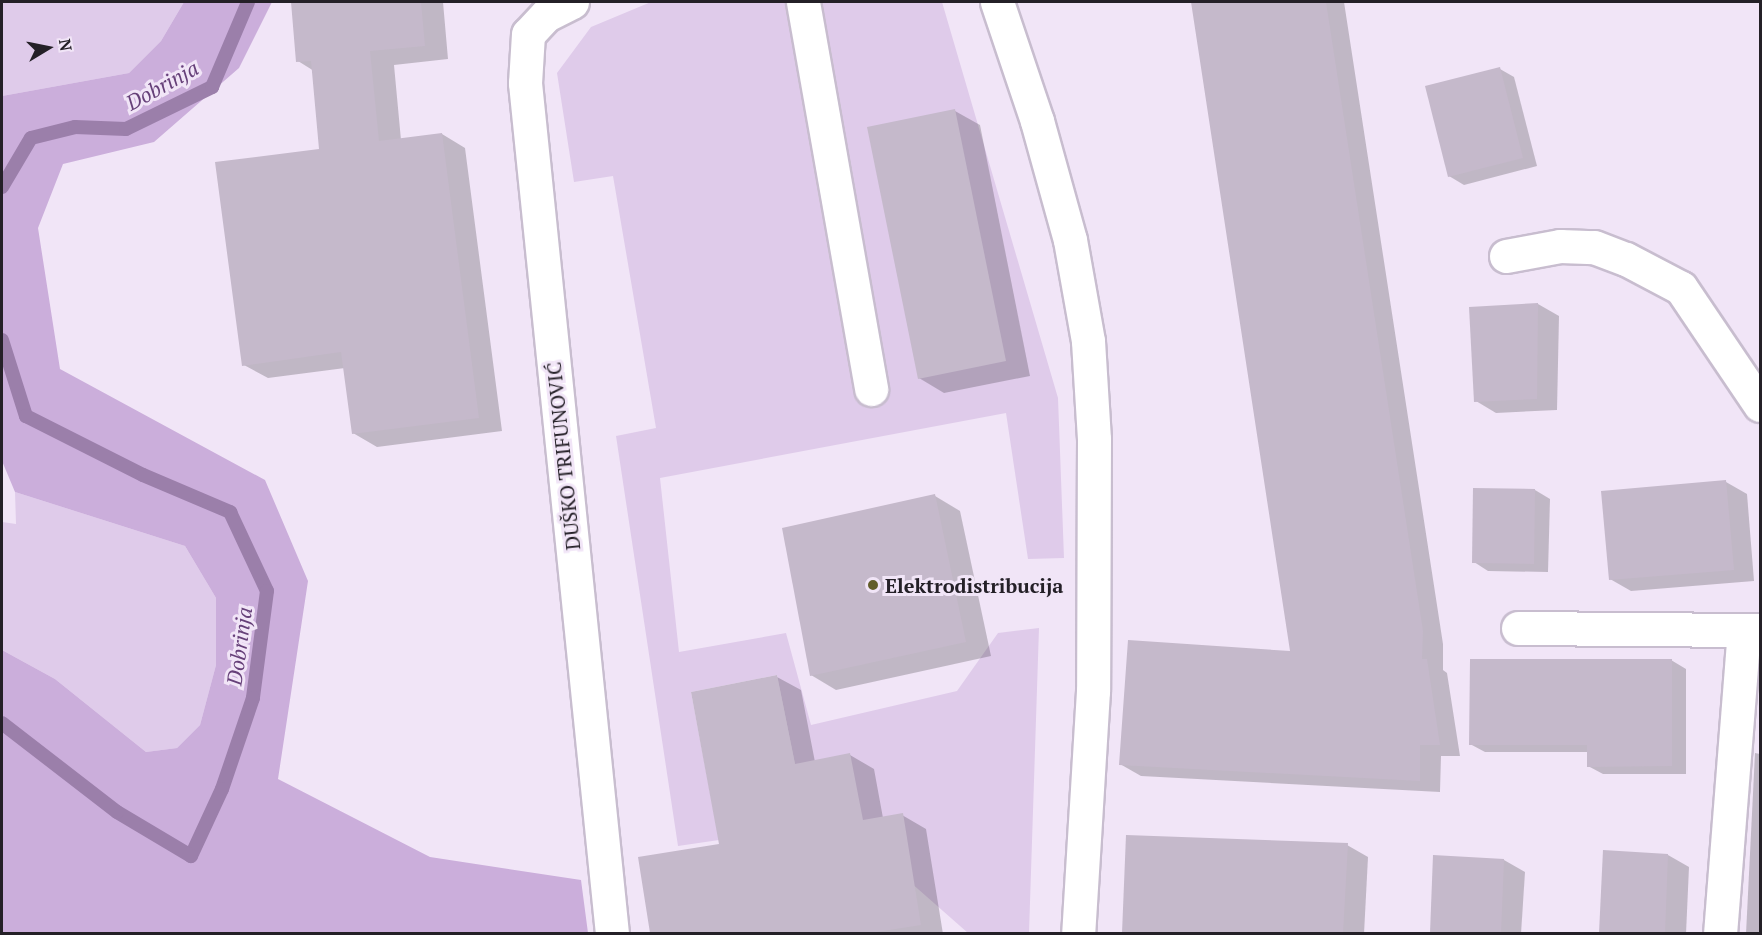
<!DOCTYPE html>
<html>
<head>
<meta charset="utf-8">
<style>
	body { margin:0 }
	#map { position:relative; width:1762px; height:935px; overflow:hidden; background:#f1e5f7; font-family:"PT Serif",serif }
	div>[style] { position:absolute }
	.green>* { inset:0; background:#dfcbea }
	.forest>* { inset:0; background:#cbaedb }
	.shadow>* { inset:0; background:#0003 }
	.stream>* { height:14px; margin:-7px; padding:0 7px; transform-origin:7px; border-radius:7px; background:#9b7faa }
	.building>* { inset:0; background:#c5b9cb }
	.roads { filter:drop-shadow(2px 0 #c8bdcf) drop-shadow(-2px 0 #c8bdcf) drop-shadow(0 2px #c8bdcf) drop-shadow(0 -2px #c8bdcf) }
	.minor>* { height:33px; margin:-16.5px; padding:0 16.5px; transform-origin:16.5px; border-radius:16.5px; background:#fff }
	.dots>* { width:16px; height:16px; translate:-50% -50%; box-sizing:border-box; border:3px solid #f1e5f7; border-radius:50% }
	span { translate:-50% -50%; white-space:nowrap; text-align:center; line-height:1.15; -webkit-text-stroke:6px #f1e5f7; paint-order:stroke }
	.street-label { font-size:20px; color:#242027 }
	.poi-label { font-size:20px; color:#242027; font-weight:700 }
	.left { translate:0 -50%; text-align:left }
	.water-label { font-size:21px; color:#664079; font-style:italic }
	.frame { position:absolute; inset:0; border:3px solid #242027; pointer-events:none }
	.north { position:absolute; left:18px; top:18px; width:60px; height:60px; -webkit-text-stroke:4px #f1e5f7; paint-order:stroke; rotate:80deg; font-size:16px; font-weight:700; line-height:24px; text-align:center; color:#242027 }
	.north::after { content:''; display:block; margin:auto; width:21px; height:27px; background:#242027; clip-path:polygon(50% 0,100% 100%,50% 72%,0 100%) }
</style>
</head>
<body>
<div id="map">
	<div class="green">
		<div style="clip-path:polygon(2px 2px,184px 2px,161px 41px,129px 73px,2px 96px)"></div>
		<div style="clip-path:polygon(651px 2px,942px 2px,1058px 398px,1064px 558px,1028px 559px,1006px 413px,660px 478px,679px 652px,786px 633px,811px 725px,957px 691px,998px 633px,1039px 628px,1029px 933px,968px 933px,868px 845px,795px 764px,777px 675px,691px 692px,719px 840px,678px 846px,616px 436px,656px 428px,613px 176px,574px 182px,557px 73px,591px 27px)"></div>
		<div style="clip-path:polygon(15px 492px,185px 546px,216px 598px,216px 665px,200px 725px,177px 748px,146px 752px,55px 679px,2px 650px,2px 522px,16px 524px)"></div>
	</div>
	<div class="forest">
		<div style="clip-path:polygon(184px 2px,272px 2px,239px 68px,154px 142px,63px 164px,38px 228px,60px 369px,265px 480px,308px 581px,278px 779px,430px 857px,581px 880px,588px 933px,2px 933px,2px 650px,55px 679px,146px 752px,177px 748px,200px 725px,216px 665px,216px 598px,185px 546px,15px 492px,2px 461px,2px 96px,129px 73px,161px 41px)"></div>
	</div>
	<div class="shadow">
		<div style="clip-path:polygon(292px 2px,443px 2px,448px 59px,394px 65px,401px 140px,442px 134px,465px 148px,502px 431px,377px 447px,353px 433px,345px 368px,268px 378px,244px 365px,321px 150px,314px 71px,298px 61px)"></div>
		<div style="clip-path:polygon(1193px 2px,1344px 2px,1443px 644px,1443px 670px,1447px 673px,1460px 756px,1441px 756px,1440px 792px,1141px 776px,1120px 764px,1292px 652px)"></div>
		<div style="clip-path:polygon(1500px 69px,1514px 77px,1537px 166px,1464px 185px,1449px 176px)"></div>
		<div style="clip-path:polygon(955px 111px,980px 125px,1030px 376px,944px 393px,919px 378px)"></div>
		<div style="clip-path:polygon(1538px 304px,1559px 316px,1557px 410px,1496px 413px,1476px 401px,1471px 308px)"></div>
		<div style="clip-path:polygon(1726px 482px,1747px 494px,1754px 581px,1631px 591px,1610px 579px)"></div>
		<div style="clip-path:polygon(1475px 490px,1535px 490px,1550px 499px,1548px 572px,1488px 571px,1474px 562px)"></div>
		<div style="clip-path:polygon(935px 496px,960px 511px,991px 656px,836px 690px,811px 675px)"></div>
		<div style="clip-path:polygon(1671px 660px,1686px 669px,1686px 774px,1603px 774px,1588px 766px,1588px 752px,1485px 752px,1470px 744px)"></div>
		<div style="clip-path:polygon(777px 677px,801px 690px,815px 762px,850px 755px,874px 769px,883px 818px,902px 815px,926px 829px,943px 934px,652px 934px,639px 858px,721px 845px)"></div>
		<div style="clip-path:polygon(1755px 753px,1760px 754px,1760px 934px,1746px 934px)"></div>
		<div style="clip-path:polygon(1128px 836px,1347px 845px,1368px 857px,1364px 934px,1124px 934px)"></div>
		<div style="clip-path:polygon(1604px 852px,1668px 855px,1689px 867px,1686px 934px,1601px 934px)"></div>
		<div style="clip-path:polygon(1435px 857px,1504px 860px,1525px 872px,1521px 934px,1431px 934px)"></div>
	</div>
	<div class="stream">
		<div style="left:2px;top:187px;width:57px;rotate:-59.4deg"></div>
		<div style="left:31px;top:138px;width:45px;rotate:-14deg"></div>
		<div style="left:75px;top:127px;width:51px;rotate:2.2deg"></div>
		<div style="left:126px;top:129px;width:96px;rotate:-26deg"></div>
		<div style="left:212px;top:87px;width:92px;rotate:-67deg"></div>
		<div style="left:2px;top:340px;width:80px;rotate:72.5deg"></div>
		<div style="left:26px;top:416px;width:131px;rotate:26.8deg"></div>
		<div style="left:143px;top:475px;width:95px;rotate:23deg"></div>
		<div style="left:230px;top:512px;width:87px;rotate:64.9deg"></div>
		<div style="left:267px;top:591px;width:108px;rotate:97.5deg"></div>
		<div style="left:253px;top:698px;width:96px;rotate:108.8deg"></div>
		<div style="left:222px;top:789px;width:74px;rotate:114.8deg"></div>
		<div style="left:191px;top:856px;width:86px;rotate:-149.3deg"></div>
		<div style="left:117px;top:812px;width:145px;rotate:-142.3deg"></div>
	</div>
	<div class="building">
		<div style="clip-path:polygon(291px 2px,421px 2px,425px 46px,370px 51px,379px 141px,442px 133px,479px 418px,352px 434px,341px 352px,242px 366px,215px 162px,319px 149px,311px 61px,296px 62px)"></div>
		<div style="clip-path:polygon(1191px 2px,1326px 2px,1423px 631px,1422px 659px,1427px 659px,1440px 745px,1420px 745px,1420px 781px,1119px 765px,1128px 640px,1290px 651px)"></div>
		<div style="clip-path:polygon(1500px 67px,1523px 158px,1448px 177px,1425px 86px)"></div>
		<div style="clip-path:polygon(955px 109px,1006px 361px,918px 379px,867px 127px)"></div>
		<div style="clip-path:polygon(1538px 303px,1537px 399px,1474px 402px,1469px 307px)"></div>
		<div style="clip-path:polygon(1726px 480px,1734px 570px,1609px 580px,1601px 491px)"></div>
		<div style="clip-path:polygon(1473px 488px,1535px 489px,1534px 564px,1472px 563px)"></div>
		<div style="clip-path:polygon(935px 494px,966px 642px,810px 676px,782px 528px)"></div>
		<div style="clip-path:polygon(1470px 659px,1672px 659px,1672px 766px,1587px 767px,1587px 745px,1469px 745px)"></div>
		<div style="clip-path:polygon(777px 675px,795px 764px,850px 753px,863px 820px,903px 813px,921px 925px,870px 933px,650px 933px,638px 857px,719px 844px,691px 692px)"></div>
		<div style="clip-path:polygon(1126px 835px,1348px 843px,1343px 933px,1122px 933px)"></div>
		<div style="clip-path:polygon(1603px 850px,1668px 854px,1665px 933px,1599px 933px)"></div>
		<div style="clip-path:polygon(1433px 855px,1504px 859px,1501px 933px,1430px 933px)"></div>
	</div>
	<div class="roads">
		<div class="minor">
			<div style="left:572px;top:2px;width:29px;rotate:153deg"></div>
			<div style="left:546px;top:15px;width:26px;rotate:133deg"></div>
			<div style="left:528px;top:34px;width:49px;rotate:93.5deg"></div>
			<div style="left:525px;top:83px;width:855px;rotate:84.16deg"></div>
			<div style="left:803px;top:2px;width:393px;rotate:80deg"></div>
			<div style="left:997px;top:2px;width:126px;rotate:71.4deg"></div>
			<div style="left:1037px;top:121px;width:123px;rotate:74.5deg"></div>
			<div style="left:1070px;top:240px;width:103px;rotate:79.9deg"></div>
			<div style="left:1088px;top:341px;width:98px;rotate:86.5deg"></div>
			<div style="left:1094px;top:439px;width:252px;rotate:90.2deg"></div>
			<div style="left:1093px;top:691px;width:243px;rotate:93.5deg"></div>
			<div style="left:1506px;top:256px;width:55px;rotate:-10.5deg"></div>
			<div style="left:1560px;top:246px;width:34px;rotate:2deg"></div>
			<div style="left:1594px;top:247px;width:34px;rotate:21deg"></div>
			<div style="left:1626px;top:259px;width:62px;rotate:27.8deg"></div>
			<div style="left:1681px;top:288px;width:141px;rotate:56deg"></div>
			<div style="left:1518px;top:628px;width:242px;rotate:0.5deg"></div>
			<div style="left:1720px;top:934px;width:303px;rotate:-85.5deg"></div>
		</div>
	</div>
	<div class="dots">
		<div style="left:873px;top:585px;background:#625d29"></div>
	</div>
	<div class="street-label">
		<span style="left:563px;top:456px;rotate:-96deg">DUŠKO TRIFUNOVIĆ</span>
	</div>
	<div class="poi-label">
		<span class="left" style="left:885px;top:585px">Elektrodistribucija</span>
	</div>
	<div class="water-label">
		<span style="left:162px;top:85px;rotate:-29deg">Dobrinja</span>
		<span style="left:239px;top:646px;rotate:-82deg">Dobrinja</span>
	</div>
	<div class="frame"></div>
	<div class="north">N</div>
</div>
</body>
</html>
